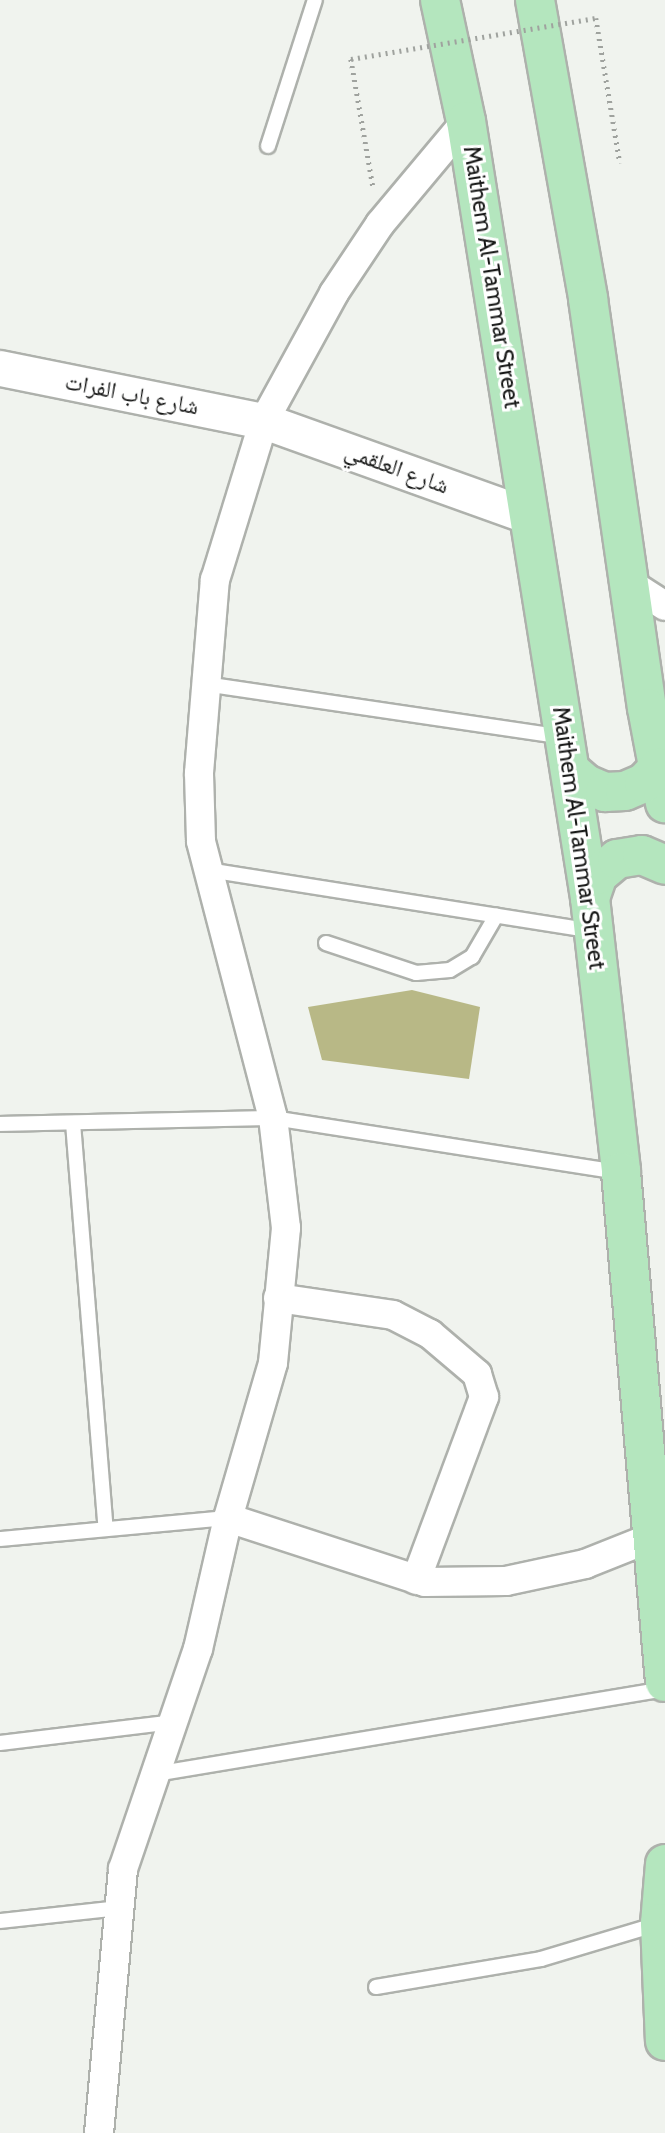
<!DOCTYPE html>
<html>
<head>
<meta charset="utf-8">
<style>
	body { margin:0 }
	#map { position:relative; width:665px; height:2133px; overflow:hidden; background:#f0f3ee; font-family:Cabin,"Noto Naskh Arabic",sans-serif }
	div>[style] { position:absolute }
	.building>* { inset:0; background:#b8b886 }
	.path>* { height:4.5px; margin-top:-2.25px; transform-origin:0; background:repeating-linear-gradient(90deg,#9fa29e 0 2px,transparent 0 7px) }
	.roads { filter:drop-shadow(2px 0 #aeb1ac) drop-shadow(-2px 0 #aeb1ac) drop-shadow(0 2px #aeb1ac) drop-shadow(0 -2px #aeb1ac) }
	.service>* { height:14px; margin:-7px; padding:0 7px; transform-origin:7px; border-radius:7px; background:#fff }
	.minor>* { height:28px; margin:-14px; padding:0 14px; transform-origin:14px; border-radius:14px; background:#fff }
	.tertiary>* { height:35px; margin:-17.5px; padding:0 17.5px; transform-origin:17.5px; border-radius:17.5px; background:#fff }
	.trunk>* { height:38px; margin:-19px; padding:0 19px; transform-origin:19px; border-radius:19px; background:#b4e6be }
	.path-bridge>* { height:4.5px; margin-top:-2.25px; transform-origin:0; background:repeating-linear-gradient(90deg,#9fa29e 0 2px,transparent 0 7px) }
	span { translate:-50% -50%; white-space:nowrap; text-align:center; line-height:1.15; -webkit-text-stroke:6px #fff; paint-order:stroke }
	.street-label { font-size:23px; color:#161716 }
</style>
</head>
<body>
<div id="map">
	<div class="building">
		<div style="clip-path:polygon(412px 990px,480px 1007px,469px 1079px,322px 1060px,308px 1007px)"></div>
	</div>
	<div class="path">
		<div style="left:596px;top:18px;width:147px;rotate:80.6deg"></div>
		<div style="left:351px;top:59px;width:129px;rotate:80.2deg"></div>
	</div>
	<div class="roads">
		<div class="service">
			<div style="left:268px;top:146px;width:153px;rotate:-72.2deg"></div>
			<div style="left:205px;top:684px;width:362px;rotate:8.4deg"></div>
			<div style="left:208px;top:870px;width:389px;rotate:9deg"></div>
			<div style="left:326px;top:943px;width:95px;rotate:18.4deg"></div>
			<div style="left:416px;top:973px;width:34px;rotate:-5deg"></div>
			<div style="left:450px;top:970px;width:26px;rotate:-31deg"></div>
			<div style="left:472px;top:957px;width:48px;rotate:-59.7deg"></div>
			<div style="left:73px;top:1123px;width:407px;rotate:85.4deg"></div>
			<div style="left:0;top:1124px;width:273px;rotate:-1.3deg"></div>
			<div style="left:273px;top:1118px;width:348px;rotate:8.9deg"></div>
			<div style="left:0;top:1539px;width:229px;rotate:-5.3deg"></div>
			<div style="left:0;top:1743px;width:174px;rotate:-6.9deg"></div>
			<div style="left:155px;top:1774px;width:517px;rotate:-9.46deg"></div>
			<div style="left:0;top:1921px;width:120px;rotate:-6.2deg"></div>
			<div style="left:376px;top:1987px;width:167px;rotate:-9.6deg"></div>
			<div style="left:541px;top:1959px;width:122px;rotate:-16.7deg"></div>
		</div>
		<div class="minor">
			<div style="left:631px;top:584px;width:40px;rotate:32.9deg"></div>
			<div style="left:278px;top:1298px;width:116px;rotate:8.4deg"></div>
			<div style="left:393px;top:1315px;width:42px;rotate:27.2deg"></div>
			<div style="left:430px;top:1334px;width:62px;rotate:40.4deg"></div>
			<div style="left:477px;top:1374px;width:24px;rotate:73deg"></div>
			<div style="left:484px;top:1397px;width:195px;rotate:110.4deg"></div>
			<div style="left:228px;top:1518px;width:207px;rotate:18deg"></div>
			<div style="left:425px;top:1582px;width:81px;rotate:-0.7deg"></div>
			<div style="left:506px;top:1581px;width:81px;rotate:-12.1deg"></div>
			<div style="left:585px;top:1564px;width:73px;rotate:-21.7deg"></div>
			<div style="left:99px;top:2133px;width:265px;rotate:-84.8deg"></div>
			<div style="left:123px;top:1869px;width:232px;rotate:-71.2deg"></div>
			<div style="left:198px;top:1649px;width:134px;rotate:-77.1deg"></div>
			<div style="left:228px;top:1518px;width:161px;rotate:-73.8deg"></div>
			<div style="left:273px;top:1363px;width:136px;rotate:-84.5deg"></div>
			<div style="left:286px;top:1228px;width:111px;rotate:-96.7deg"></div>
			<div style="left:273px;top:1118px;width:286px;rotate:-104.6deg"></div>
			<div style="left:201px;top:841px;width:68px;rotate:-91.7deg"></div>
			<div style="left:199px;top:773px;width:194px;rotate:-85.3deg"></div>
			<div style="left:215px;top:580px;width:166px;rotate:-72.9deg"></div>
			<div style="left:264px;top:421px;width:146px;rotate:-61.3deg"></div>
			<div style="left:334px;top:293px;width:83px;rotate:-56.3deg"></div>
			<div style="left:380px;top:224px;width:134px;rotate:-50.1deg"></div>
		</div>
		<div class="tertiary">
			<div style="left:0;top:368px;width:269px;rotate:11.4deg"></div>
			<div style="left:264px;top:421px;width:282px;rotate:19.7deg"></div>
		</div>
		<div class="trunk">
			<div style="left:440px;top:0;width:124px;rotate:77.9deg"></div>
			<div style="left:466px;top:121px;width:787px;rotate:80.93deg"></div>
			<div style="left:590px;top:898px;width:276px;rotate:83.5deg"></div>
			<div style="left:621px;top:1172px;width:512px;rotate:85.07deg"></div>
			<div style="left:535px;top:0;width:304px;rotate:79.9deg"></div>
			<div style="left:588px;top:299px;width:413px;rotate:81.8deg"></div>
			<div style="left:647px;top:708px;width:97px;rotate:79.3deg"></div>
			<div style="left:571px;top:771px;width:20px;rotate:41deg"></div>
			<div style="left:586px;top:784px;width:21px;rotate:23deg"></div>
			<div style="left:605px;top:792px;width:20px;rotate:-3deg"></div>
			<div style="left:625px;top:791px;width:21px;rotate:-23deg"></div>
			<div style="left:644px;top:783px;width:21px;rotate:-47deg"></div>
			<div style="left:590px;top:898px;width:24px;rotate:-71deg"></div>
			<div style="left:598px;top:875px;width:25px;rotate:-40deg"></div>
			<div style="left:617px;top:859px;width:25px;rotate:-9deg"></div>
			<div style="left:642px;top:855px;width:25px;rotate:23deg"></div>
			<div style="left:665px;top:1864px;width:59px;rotate:94.8deg"></div>
			<div style="left:660px;top:1923px;width:118px;rotate:87.6deg"></div>
		</div>
	</div>
	<div class="path-bridge">
		<div style="left:351px;top:59px;width:248px;rotate:-9.5deg"></div>
	</div>
	<div class="street-label">
		<span style="left:492px;top:277px;rotate:81deg">Maithem Al-Tammar Street</span>
		<span style="left:132px;top:394px;rotate:11deg">شارع باب الفرات</span>
		<span style="left:397px;top:468px;rotate:20deg">شارع العلقمي</span>
		<span style="left:579px;top:838px;rotate:82deg">Maithem Al-Tammar Street</span>
	</div>
</div>
</body>
</html>
